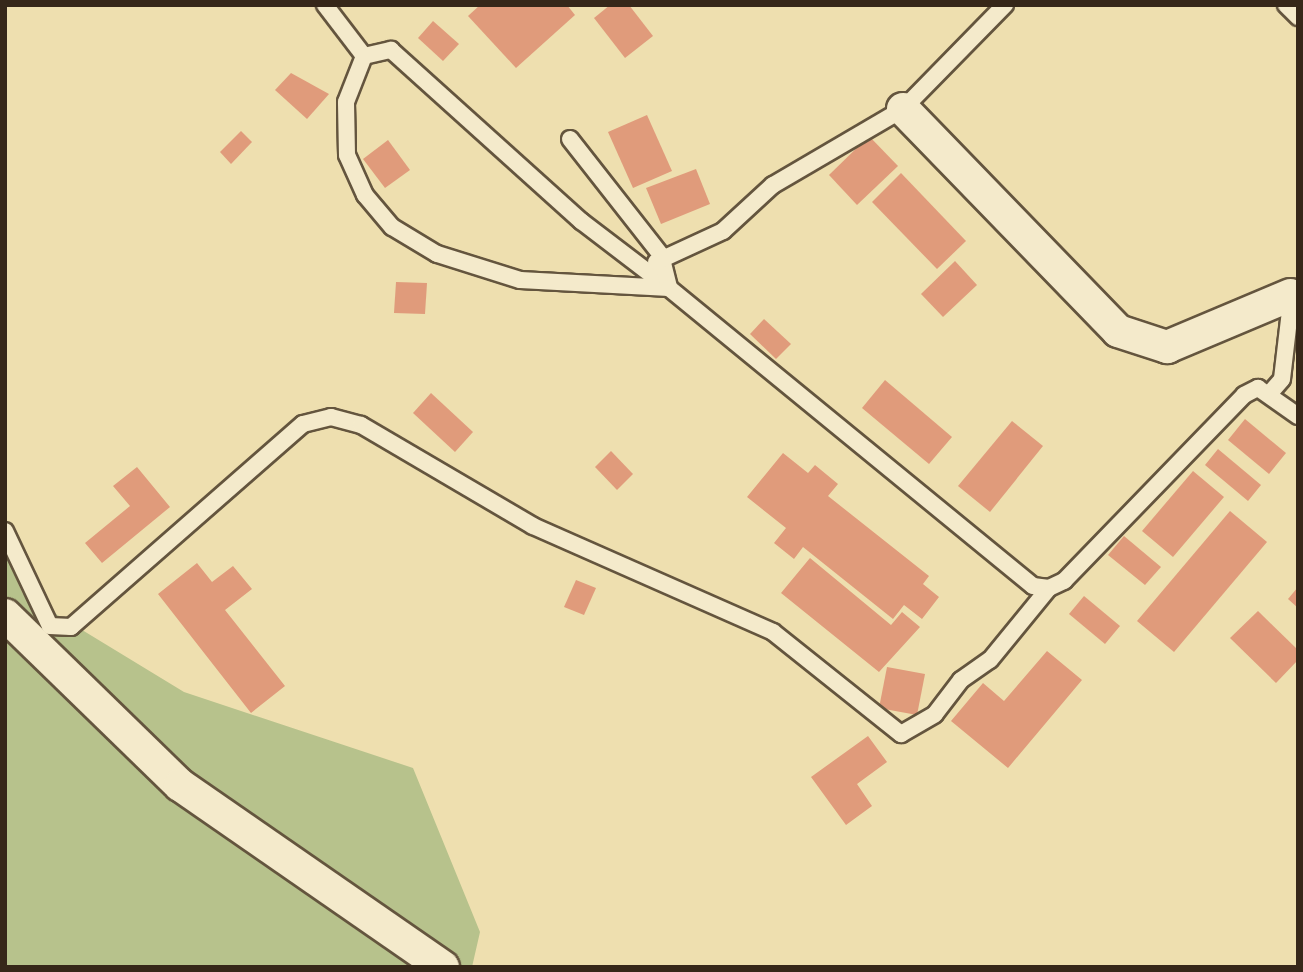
<!DOCTYPE html>
<html>
<head>
<meta charset="utf-8">
<style>
	body { margin:0 }
	#map { position:relative; width:1303px; height:972px; overflow:hidden; background:#eedfaf; font-family:"IM FELL Great Primer",serif }
	div>[style] { position:absolute }
	.green>* { inset:0; background:#b7c28c }
	.building>* { inset:0; background:#e09b7b }
	.roads { filter:drop-shadow(2px 0 #64553e) drop-shadow(-2px 0 #64553e) drop-shadow(0 2px #64553e) drop-shadow(0 -2px #64553e) }
	.service>* { height:16px; margin:-8px; padding:0 8px; transform-origin:8px; border-radius:8px; background:#f4eacb }
	.minor>* { height:32px; margin:-16px; padding:0 16px; transform-origin:16px; border-radius:16px; background:#f4eacb }
	span { translate:-50% -50%; white-space:nowrap; text-align:center; line-height:1.15; -webkit-text-stroke:7px #f4eacb; paint-order:stroke }
	.frame { position:absolute; inset:0; border:7px solid #362719; pointer-events:none }
</style>
</head>
<body>
<div id="map">
	<div class="green">
		<div style="clip-path:polygon(5px 554px,23px 594px,184px 692px,413px 768px,480px 932px,472px 967px,5px 967px)"></div>
	</div>
	<div class="building">
		<div style="clip-path:polygon(480px 5px,567px 5px,575px 15px,516px 68px,468px 16px)"></div>
		<div style="clip-path:polygon(610px 5px,629px 5px,653px 36px,625px 58px,594px 18px)"></div>
		<div style="clip-path:polygon(433px 21px,459px 44px,443px 61px,418px 38px)"></div>
		<div style="clip-path:polygon(291px 73px,329px 94px,307px 119px,275px 90px)"></div>
		<div style="clip-path:polygon(647px 115px,672px 171px,633px 188px,608px 132px)"></div>
		<div style="clip-path:polygon(241px 131px,252px 142px,231px 164px,220px 152px)"></div>
		<div style="clip-path:polygon(869px 136px,898px 166px,857px 205px,829px 175px)"></div>
		<div style="clip-path:polygon(388px 140px,410px 170px,385px 188px,363px 159px)"></div>
		<div style="clip-path:polygon(696px 169px,710px 204px,661px 224px,646px 188px)"></div>
		<div style="clip-path:polygon(901px 173px,966px 241px,937px 269px,872px 202px)"></div>
		<div style="clip-path:polygon(955px 261px,977px 285px,943px 317px,921px 294px)"></div>
		<div style="clip-path:polygon(396px 282px,427px 283px,425px 314px,394px 313px)"></div>
		<div style="clip-path:polygon(764px 319px,791px 344px,776px 359px,750px 334px)"></div>
		<div style="clip-path:polygon(885px 380px,952px 437px,929px 464px,862px 408px)"></div>
		<div style="clip-path:polygon(431px 393px,473px 432px,455px 452px,413px 413px)"></div>
		<div style="clip-path:polygon(1245px 419px,1286px 453px,1269px 474px,1228px 440px)"></div>
		<div style="clip-path:polygon(1012px 421px,1043px 446px,990px 512px,958px 486px)"></div>
		<div style="clip-path:polygon(1218px 449px,1261px 485px,1248px 501px,1205px 465px)"></div>
		<div style="clip-path:polygon(611px 451px,633px 474px,617px 490px,595px 467px)"></div>
		<div style="clip-path:polygon(783px 453px,808px 473px,815px 465px,838px 484px,828px 496px,929px 576px,923px 584px,939px 597px,922px 619px,904px 605px,893px 619px,803px 547px,794px 559px,774px 543px,786px 528px,747px 497px)"></div>
		<div style="clip-path:polygon(137px 467px,170px 507px,102px 563px,85px 543px,130px 506px,113px 486px)"></div>
		<div style="clip-path:polygon(1193px 471px,1224px 497px,1173px 557px,1142px 531px)"></div>
		<div style="clip-path:polygon(1230px 511px,1267px 542px,1174px 652px,1137px 621px)"></div>
		<div style="clip-path:polygon(1124px 536px,1161px 567px,1145px 585px,1108px 555px)"></div>
		<div style="clip-path:polygon(810px 558px,891px 625px,902px 612px,920px 627px,879px 672px,781px 593px)"></div>
		<div style="clip-path:polygon(197px 563px,212px 582px,233px 566px,252px 589px,225px 610px,285px 686px,251px 713px,158px 594px)"></div>
		<div style="clip-path:polygon(576px 580px,596px 588px,584px 615px,564px 607px)"></div>
		<div style="clip-path:polygon(1298px 587px,1298px 608px,1288px 599px)"></div>
		<div style="clip-path:polygon(1084px 596px,1120px 626px,1105px 644px,1069px 614px)"></div>
		<div style="clip-path:polygon(1258px 611px,1298px 650px,1298px 660px,1276px 683px,1230px 638px)"></div>
		<div style="clip-path:polygon(1047px 651px,1082px 680px,1008px 768px,951px 721px,983px 683px,1004px 701px)"></div>
		<div style="clip-path:polygon(887px 667px,925px 674px,917px 715px,879px 708px)"></div>
		<div style="clip-path:polygon(868px 736px,887px 762px,857px 784px,872px 806px,846px 825px,811px 777px)"></div>
	</div>
	<div class="roads">
		<div class="service">
			<div style="left:325px;top:5px;width:64px;rotate:52.6deg"></div>
			<div style="left:1286px;top:5px;width:17px;rotate:45deg"></div>
			<div style="left:391px;top:50px;width:256px;rotate:42deg"></div>
			<div style="left:581px;top:221px;width:111px;rotate:37.3deg"></div>
			<div style="left:669px;top:288px;width:149px;rotate:-176.9deg"></div>
			<div style="left:520px;top:280px;width:87px;rotate:-162.6deg"></div>
			<div style="left:437px;top:254px;width:52px;rotate:-149deg"></div>
			<div style="left:392px;top:227px;width:42px;rotate:-130.2deg"></div>
			<div style="left:365px;top:195px;width:44px;rotate:-114.2deg"></div>
			<div style="left:347px;top:155px;width:53px;rotate:-91.1deg"></div>
			<div style="left:346px;top:102px;width:49px;rotate:-68.6deg"></div>
			<div style="left:364px;top:56px;width:28px;rotate:-13deg"></div>
			<div style="left:570px;top:139px;width:147px;rotate:51.9deg"></div>
			<div style="left:661px;top:255px;width:34px;rotate:76deg"></div>
			<div style="left:669px;top:288px;width:470px;rotate:39.3deg"></div>
			<div style="left:1033px;top:586px;width:16px;rotate:7deg"></div>
			<div style="left:656px;top:262px;width:74px;rotate:-24.8deg"></div>
			<div style="left:723px;top:231px;width:68px;rotate:-42.6deg"></div>
			<div style="left:773px;top:185px;width:151px;rotate:-30.3deg"></div>
			<div style="left:903px;top:109px;width:146px;rotate:-45.6deg"></div>
			<div style="left:1270px;top:393px;width:18px;rotate:-49deg"></div>
			<div style="left:1282px;top:379px;width:86px;rotate:-83.3deg"></div>
			<div style="left:5px;top:531px;width:105px;rotate:64.7deg"></div>
			<div style="left:50px;top:626px;width:21px;rotate:3deg"></div>
			<div style="left:71px;top:627px;width:308px;rotate:-41.2deg"></div>
			<div style="left:303px;top:424px;width:29px;rotate:-14deg"></div>
			<div style="left:331px;top:417px;width:31px;rotate:15deg"></div>
			<div style="left:361px;top:425px;width:199px;rotate:30.4deg"></div>
			<div style="left:533px;top:526px;width:262px;rotate:23.8deg"></div>
			<div style="left:773px;top:632px;width:164px;rotate:38.6deg"></div>
			<div style="left:901px;top:734px;width:39px;rotate:-30deg"></div>
			<div style="left:935px;top:714px;width:43px;rotate:-52.6deg"></div>
			<div style="left:961px;top:680px;width:35px;rotate:-35deg"></div>
			<div style="left:990px;top:660px;width:93px;rotate:-50.7deg"></div>
			<div style="left:1049px;top:588px;width:17px;rotate:-25deg"></div>
			<div style="left:1064px;top:581px;width:259px;rotate:-45.9deg"></div>
			<div style="left:1244px;top:395px;width:16px;rotate:-27deg"></div>
			<div style="left:1258px;top:388px;width:49px;rotate:35deg"></div>
		</div>
		<div class="minor">
			<div style="left:903px;top:109px;width:309px;rotate:45.9deg"></div>
			<div style="left:1118px;top:331px;width:52px;rotate:18.1deg"></div>
			<div style="left:1167px;top:347px;width:134px;rotate:-22.8deg"></div>
			<div style="left:5px;top:615px;width:244px;rotate:44.2deg"></div>
			<div style="left:180px;top:785px;width:320px;rotate:34.7deg"></div>
		</div>
	</div>
	<div class="frame"></div>
</div>
</body>
</html>
